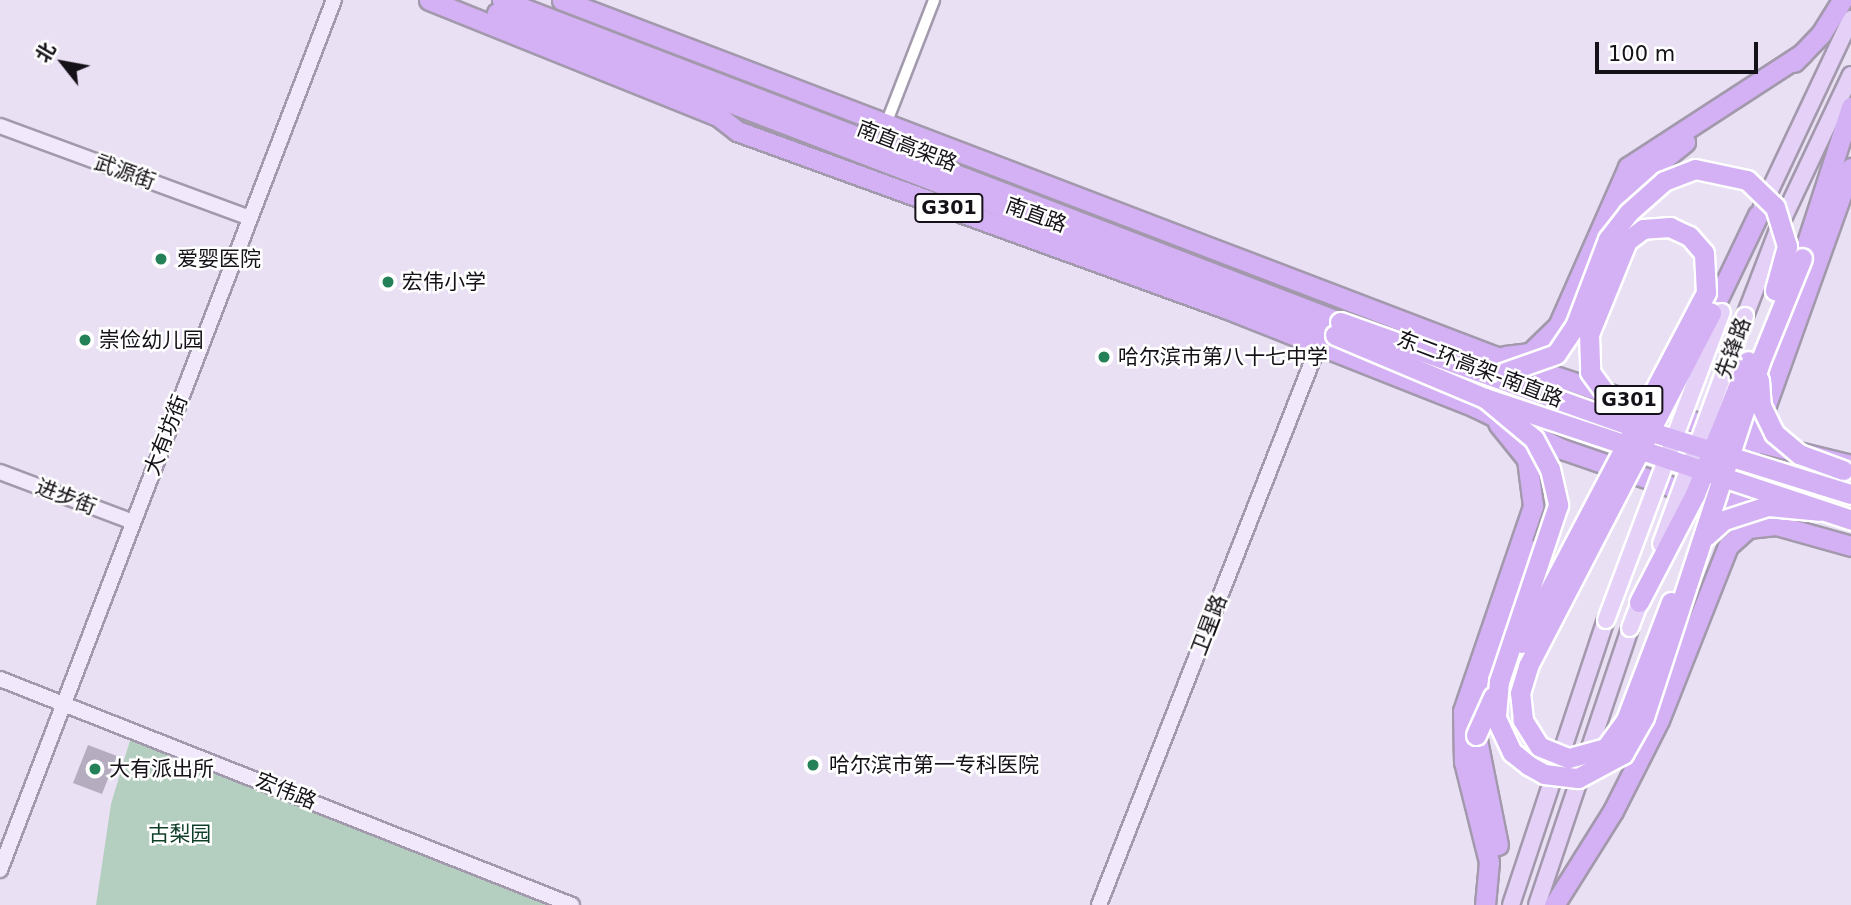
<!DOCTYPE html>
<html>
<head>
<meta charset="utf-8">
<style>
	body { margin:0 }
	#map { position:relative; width:1851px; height:905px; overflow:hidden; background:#eae0f4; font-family:"DejaVu Sans","Noto Sans SC",sans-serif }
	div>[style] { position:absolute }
	.green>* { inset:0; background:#b4cfbf }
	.building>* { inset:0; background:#b6acbf }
	.roads { filter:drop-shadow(2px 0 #a399ac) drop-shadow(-2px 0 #a399ac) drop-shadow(0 2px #a399ac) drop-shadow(0 -2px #a399ac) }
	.street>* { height:10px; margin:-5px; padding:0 5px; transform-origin:5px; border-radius:5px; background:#fff }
	.secondary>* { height:14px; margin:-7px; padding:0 7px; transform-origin:7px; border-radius:7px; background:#f2e8fc }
	.primary>* { height:16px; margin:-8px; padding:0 8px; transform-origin:8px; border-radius:8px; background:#e5d0f8 }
	.highway>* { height:19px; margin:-9.5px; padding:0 9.5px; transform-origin:9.5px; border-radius:9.5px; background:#d4b1f4 }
	.bridges { filter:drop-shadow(2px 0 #fff) drop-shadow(-2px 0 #fff) drop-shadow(0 2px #fff) drop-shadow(0 -2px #fff) }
	.primary-bridge>* { height:16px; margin:-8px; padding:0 8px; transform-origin:8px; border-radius:8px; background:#e5d0f8 }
	.highway-bridge>* { height:19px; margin:-9.5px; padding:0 9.5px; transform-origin:9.5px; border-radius:9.5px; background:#d4b1f4 }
	.dots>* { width:19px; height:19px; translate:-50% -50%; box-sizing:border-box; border:4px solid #fff; border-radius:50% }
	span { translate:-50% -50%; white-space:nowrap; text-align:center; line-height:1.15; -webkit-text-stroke:5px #fff; paint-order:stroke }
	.shield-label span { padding:2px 5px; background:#fff; border:2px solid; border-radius:5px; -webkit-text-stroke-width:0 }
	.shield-label { font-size:19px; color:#151118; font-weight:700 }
	.street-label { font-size:21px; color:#151118 }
	.poi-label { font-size:21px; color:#151118 }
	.left { translate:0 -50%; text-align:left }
	.park-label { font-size:21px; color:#0f3e28 }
	.north { position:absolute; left:28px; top:28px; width:70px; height:70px; -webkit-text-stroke:5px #fff; paint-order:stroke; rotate:301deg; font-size:19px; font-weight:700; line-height:28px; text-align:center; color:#151118 }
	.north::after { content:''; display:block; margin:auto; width:24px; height:32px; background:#151118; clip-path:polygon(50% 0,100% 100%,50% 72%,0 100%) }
	.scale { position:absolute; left:1595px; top:42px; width:163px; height:32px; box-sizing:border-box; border:4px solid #151118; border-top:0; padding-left:9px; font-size:21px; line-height:24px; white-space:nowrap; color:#151118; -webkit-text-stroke:5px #fff; paint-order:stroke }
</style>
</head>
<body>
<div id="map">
	<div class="green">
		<div style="clip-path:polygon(131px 737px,549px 905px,96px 905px,111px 804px)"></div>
	</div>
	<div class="building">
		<div style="clip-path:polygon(88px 745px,117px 756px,102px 794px,73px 783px)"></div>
	</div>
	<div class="roads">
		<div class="street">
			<div style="left:886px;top:124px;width:133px;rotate:-68.8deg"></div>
		</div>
		<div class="secondary">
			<div style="left:0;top:126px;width:266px;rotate:20.2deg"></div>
			<div style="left:0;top:472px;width:142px;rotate:20.6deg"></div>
			<div style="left:0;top:679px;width:615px;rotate:21.56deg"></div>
			<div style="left:0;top:870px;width:932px;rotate:-69deg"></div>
			<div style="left:1099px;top:905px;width:603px;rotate:-68.59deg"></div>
		</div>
		<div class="primary">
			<div style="left:1762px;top:207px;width:208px;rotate:-64.7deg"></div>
			<div style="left:1745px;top:316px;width:97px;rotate:-69deg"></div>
			<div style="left:1780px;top:225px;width:166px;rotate:-64.7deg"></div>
			<div style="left:1511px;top:905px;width:300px;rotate:-71.6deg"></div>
			<div style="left:1537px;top:905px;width:292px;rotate:-71.4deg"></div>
		</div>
		<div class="highway">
			<div style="left:429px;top:0;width:311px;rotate:21.9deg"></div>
			<div style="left:718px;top:116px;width:24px;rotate:38deg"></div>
			<div style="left:737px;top:131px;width:519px;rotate:19.94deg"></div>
			<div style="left:1225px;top:308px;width:269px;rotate:21.6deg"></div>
			<div style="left:1475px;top:407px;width:97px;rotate:25.8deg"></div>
			<div style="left:1562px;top:449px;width:184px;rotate:19deg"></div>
			<div style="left:1736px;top:509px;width:22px;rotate:58deg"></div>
			<div style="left:502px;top:0;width:898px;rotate:21.02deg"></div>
			<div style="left:562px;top:0;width:998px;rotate:20.91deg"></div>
			<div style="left:1494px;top:356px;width:273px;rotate:18.2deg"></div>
			<div style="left:1753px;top:441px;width:101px;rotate:13.8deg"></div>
			<div style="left:497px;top:13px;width:898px;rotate:21.02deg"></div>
			<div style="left:1794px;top:62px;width:39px;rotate:-46deg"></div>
			<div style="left:1821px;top:34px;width:40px;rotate:-58deg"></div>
			<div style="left:1617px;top:216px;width:36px;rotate:-63deg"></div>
			<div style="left:1633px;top:184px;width:67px;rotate:-38.9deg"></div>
			<div style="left:1802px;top:258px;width:159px;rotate:-72deg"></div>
			<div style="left:1711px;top:313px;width:109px;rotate:-64.4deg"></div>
			<div style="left:1505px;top:356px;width:25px;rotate:-7deg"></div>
			<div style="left:1530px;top:353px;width:39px;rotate:-44deg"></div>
			<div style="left:1558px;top:326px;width:174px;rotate:-66.2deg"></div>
			<div style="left:1628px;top:167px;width:207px;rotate:-33deg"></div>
			<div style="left:1736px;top:509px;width:70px;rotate:-76deg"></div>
			<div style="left:1753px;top:441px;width:290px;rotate:-70.3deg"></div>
			<div style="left:1498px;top:845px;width:112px;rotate:-101.3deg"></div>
			<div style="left:1476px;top:735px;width:34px;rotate:-83deg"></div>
			<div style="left:1480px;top:701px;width:159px;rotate:-71.3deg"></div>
			<div style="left:1485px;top:905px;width:43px;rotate:-84.7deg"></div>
			<div style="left:1489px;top:862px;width:103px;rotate:-104deg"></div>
			<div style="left:1464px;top:762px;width:51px;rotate:-91.1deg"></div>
			<div style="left:1463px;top:711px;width:217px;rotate:-71.1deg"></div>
			<div style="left:1533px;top:506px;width:47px;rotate:-97.3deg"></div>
			<div style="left:1527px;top:459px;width:46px;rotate:-128.9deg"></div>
			<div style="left:1554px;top:905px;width:111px;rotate:-57.9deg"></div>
			<div style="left:1613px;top:811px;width:102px;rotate:-63.2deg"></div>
			<div style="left:1659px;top:720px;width:187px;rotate:-68.4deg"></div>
			<div style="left:1728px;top:546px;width:27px;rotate:-42deg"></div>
			<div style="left:1748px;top:528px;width:28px;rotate:-6deg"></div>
			<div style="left:1776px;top:525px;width:78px;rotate:15.6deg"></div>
		</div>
	</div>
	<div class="bridges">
		<div class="primary-bridge">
			<div style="left:1661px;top:544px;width:243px;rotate:-69.8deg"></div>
			<div style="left:1606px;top:620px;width:329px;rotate:-69.4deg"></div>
			<div style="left:1630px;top:628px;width:40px;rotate:-69deg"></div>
		</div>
		<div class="highway-bridge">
			<div style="left:1340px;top:322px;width:307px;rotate:19.6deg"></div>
			<div style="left:1629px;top:425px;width:232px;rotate:17.3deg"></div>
			<div style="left:1335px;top:335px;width:163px;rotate:22.8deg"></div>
			<div style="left:1485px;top:398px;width:386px;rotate:18.4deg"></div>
			<div style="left:1494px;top:376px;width:66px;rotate:-19.5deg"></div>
			<div style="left:1556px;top:354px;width:34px;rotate:-56deg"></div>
			<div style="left:1575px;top:326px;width:93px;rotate:-69.2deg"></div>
			<div style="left:1608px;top:239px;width:33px;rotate:-52deg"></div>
			<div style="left:1628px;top:213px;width:48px;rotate:-41.6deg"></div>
			<div style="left:1664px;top:181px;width:33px;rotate:-21deg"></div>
			<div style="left:1695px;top:169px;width:53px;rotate:11.9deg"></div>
			<div style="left:1747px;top:180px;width:39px;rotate:44deg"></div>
			<div style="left:1775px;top:207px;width:41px;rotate:72.9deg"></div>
			<div style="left:1787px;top:246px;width:46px;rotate:105.3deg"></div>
			<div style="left:1759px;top:380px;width:26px;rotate:86deg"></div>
			<div style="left:1761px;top:406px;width:30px;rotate:64deg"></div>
			<div style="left:1774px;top:433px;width:33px;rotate:40deg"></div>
			<div style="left:1799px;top:454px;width:47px;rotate:20deg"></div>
			<div style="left:1485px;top:398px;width:64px;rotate:39.9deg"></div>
			<div style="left:1534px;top:439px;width:34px;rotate:62deg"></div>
			<div style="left:1550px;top:469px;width:37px;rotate:77deg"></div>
			<div style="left:1558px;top:505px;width:186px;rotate:108.5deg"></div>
			<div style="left:1499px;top:681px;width:37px;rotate:95deg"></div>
			<div style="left:1496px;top:718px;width:38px;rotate:65deg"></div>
			<div style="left:1512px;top:752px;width:21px;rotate:39deg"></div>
			<div style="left:1528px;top:765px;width:18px;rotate:29deg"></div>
			<div style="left:1544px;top:774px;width:34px;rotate:7deg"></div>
			<div style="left:1578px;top:778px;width:51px;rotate:-28.1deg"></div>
			<div style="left:1623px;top:754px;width:43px;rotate:-60.4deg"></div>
			<div style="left:1644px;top:717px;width:373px;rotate:-71.9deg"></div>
			<div style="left:1760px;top:362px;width:112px;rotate:-68deg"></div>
			<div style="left:1706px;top:536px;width:24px;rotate:-42deg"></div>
			<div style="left:1724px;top:520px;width:45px;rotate:-18deg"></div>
			<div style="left:1767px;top:506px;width:53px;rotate:5.4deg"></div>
			<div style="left:1639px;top:602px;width:122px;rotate:-62.6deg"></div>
			<div style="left:1695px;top:494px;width:143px;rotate:-68.3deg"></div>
			<div style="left:1671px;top:602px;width:126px;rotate:110.9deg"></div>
			<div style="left:1626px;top:720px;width:34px;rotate:126deg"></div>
			<div style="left:1606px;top:748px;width:39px;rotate:165deg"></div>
			<div style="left:1568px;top:758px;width:31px;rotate:-158deg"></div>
			<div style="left:1539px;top:746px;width:31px;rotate:-122deg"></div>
			<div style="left:1523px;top:720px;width:27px;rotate:-96deg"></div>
			<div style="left:1520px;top:693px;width:28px;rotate:-73deg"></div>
			<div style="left:1528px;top:666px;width:398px;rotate:-62.6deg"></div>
			<div style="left:1522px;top:643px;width:396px;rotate:-62.3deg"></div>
			<div style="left:1706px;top:292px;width:39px;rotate:-93deg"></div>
			<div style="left:1704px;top:253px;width:23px;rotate:-131deg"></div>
			<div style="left:1689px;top:236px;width:21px;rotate:-155deg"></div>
			<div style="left:1670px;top:227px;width:27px;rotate:176deg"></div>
			<div style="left:1643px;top:229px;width:20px;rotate:143deg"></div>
			<div style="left:1627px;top:241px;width:100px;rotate:112.2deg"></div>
			<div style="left:1589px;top:334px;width:38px;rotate:88deg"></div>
			<div style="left:1590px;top:372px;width:66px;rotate:53.7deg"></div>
			<div style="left:1476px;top:735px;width:42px;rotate:-65.9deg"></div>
		</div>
	</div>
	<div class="dots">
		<div style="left:161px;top:259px;background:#248056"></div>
		<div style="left:388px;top:282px;background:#248056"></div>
		<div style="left:85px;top:340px;background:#248056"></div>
		<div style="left:1104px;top:357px;background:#248056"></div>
		<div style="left:813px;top:765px;background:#248056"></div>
		<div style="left:95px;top:769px;background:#248056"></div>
	</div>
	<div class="shield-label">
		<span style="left:949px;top:208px">G301</span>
		<span style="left:1629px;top:400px">G301</span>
	</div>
	<div class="street-label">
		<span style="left:907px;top:146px;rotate:21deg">南直高架路</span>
		<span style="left:125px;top:172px;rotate:20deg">武源街</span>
		<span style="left:1036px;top:215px;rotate:20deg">南直路</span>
		<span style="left:1733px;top:348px;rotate:-70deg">先锋路</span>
		<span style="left:1480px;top:369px;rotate:21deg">东二环高架-南直路</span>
		<span style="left:166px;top:435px;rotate:-69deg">大有坊街</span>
		<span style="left:66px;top:497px;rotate:21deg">进步街</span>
		<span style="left:1209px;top:625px;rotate:-69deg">卫星路</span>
		<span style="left:286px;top:791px;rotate:22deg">宏伟路</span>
	</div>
	<div class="poi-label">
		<span class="left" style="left:177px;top:259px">爱婴医院</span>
		<span class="left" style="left:402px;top:282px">宏伟小学</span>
		<span class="left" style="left:99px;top:340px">崇俭幼儿园</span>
		<span class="left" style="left:1118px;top:357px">哈尔滨市第八十七中学</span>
		<span class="left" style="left:829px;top:765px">哈尔滨市第一专科医院</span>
		<span class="left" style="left:109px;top:769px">大有派出所</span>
	</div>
	<div class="park-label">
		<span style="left:180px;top:834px">古梨园</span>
	</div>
	<div class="north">北</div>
	<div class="scale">100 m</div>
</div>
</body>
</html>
